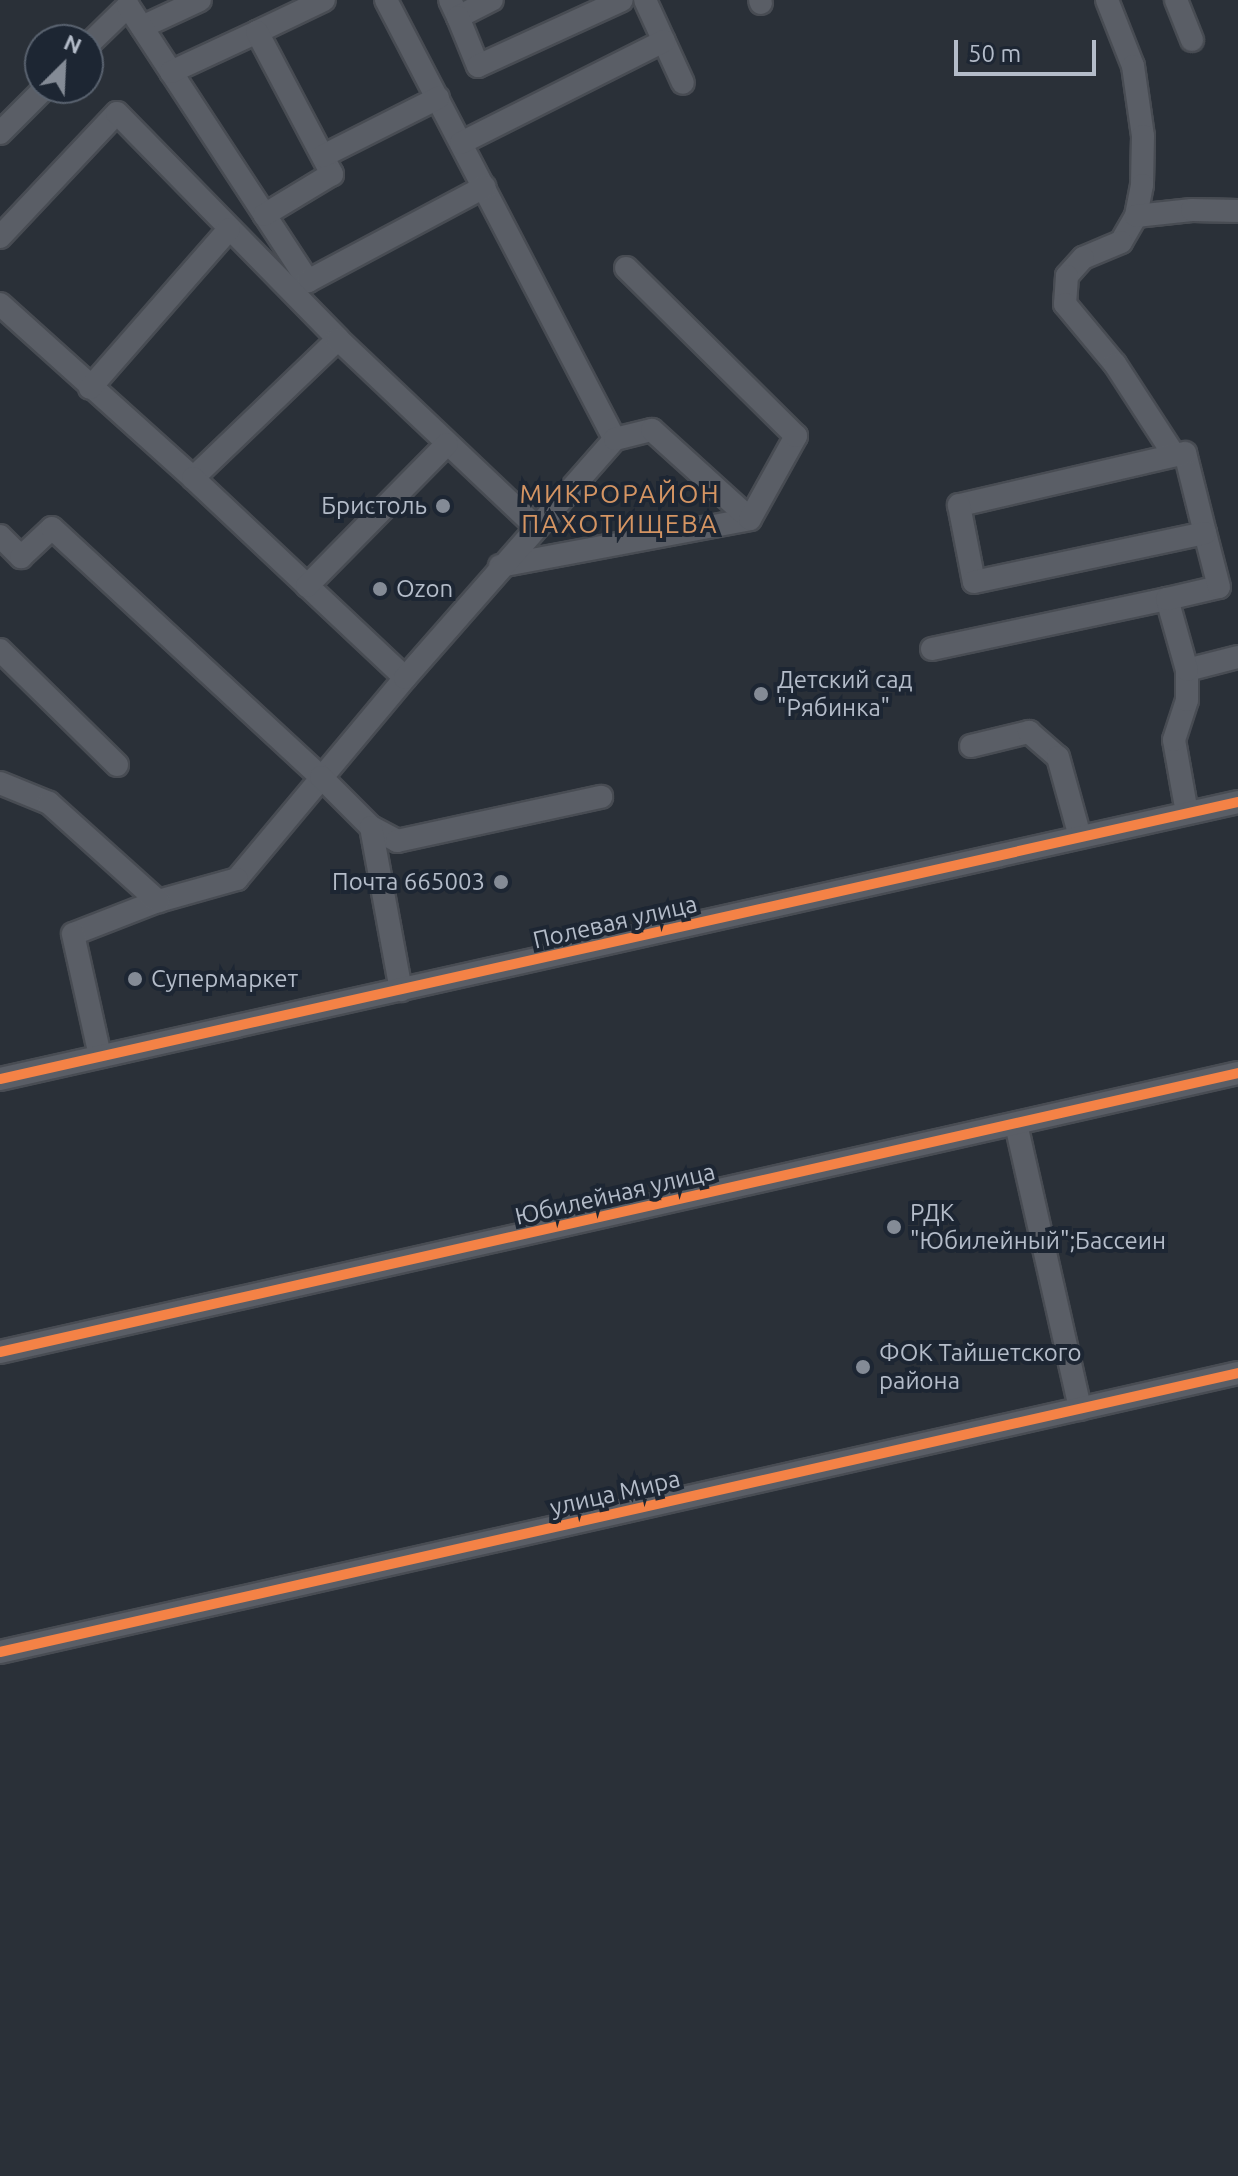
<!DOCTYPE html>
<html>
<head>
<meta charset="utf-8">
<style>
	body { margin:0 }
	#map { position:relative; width:1238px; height:2176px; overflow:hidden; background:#2a3038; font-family:Ubuntu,sans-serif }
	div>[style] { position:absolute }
	.roads { filter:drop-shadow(2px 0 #484c53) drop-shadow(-2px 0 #484c53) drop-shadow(0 2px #484c53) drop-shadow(0 -2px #484c53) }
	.minor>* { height:22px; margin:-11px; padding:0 11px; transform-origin:11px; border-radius:11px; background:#5a5e66 }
	.cycleway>* { height:10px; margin:-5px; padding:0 5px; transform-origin:5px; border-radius:5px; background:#f48246 }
	.dots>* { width:22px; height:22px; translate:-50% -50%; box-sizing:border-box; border:4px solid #1d2633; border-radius:50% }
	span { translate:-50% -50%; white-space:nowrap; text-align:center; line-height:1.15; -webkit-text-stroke:8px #1d2633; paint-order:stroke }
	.poi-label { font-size:24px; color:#b4bcc9 }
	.right { translate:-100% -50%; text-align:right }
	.left { translate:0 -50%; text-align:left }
	.street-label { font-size:24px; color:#b4bcc9 }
	.neighbourhood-label { font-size:26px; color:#d59563; letter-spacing:2px }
	.north { position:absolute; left:24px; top:24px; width:80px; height:80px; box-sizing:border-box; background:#1d2633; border:2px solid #59626f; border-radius:50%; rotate:24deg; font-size:22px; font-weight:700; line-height:32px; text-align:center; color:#b4bcc9 }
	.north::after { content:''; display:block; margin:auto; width:28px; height:36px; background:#848b96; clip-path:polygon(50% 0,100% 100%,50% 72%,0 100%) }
	.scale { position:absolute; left:954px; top:40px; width:142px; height:36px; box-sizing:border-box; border:4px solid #b4bcc9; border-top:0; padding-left:10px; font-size:24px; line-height:28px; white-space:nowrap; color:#b4bcc9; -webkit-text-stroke:6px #1d2633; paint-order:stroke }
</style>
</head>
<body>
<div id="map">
	<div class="roads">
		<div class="minor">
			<div style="left:386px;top:0;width:495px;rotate:62.5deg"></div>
			<div style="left:450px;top:0;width:19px;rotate:65deg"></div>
			<div style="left:458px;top:17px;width:38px;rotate:-27deg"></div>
			<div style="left:645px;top:0;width:91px;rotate:65.4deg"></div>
			<div style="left:760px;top:0;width:3px;rotate:72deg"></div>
			<div style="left:1107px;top:0;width:71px;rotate:68.5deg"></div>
			<div style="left:1133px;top:66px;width:71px;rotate:81.9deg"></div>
			<div style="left:1143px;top:136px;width:49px;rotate:91.2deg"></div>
			<div style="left:1142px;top:185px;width:32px;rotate:101deg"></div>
			<div style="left:1136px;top:216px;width:30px;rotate:120deg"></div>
			<div style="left:1121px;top:242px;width:41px;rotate:157.2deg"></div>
			<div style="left:1083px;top:258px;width:24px;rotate:132deg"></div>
			<div style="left:1067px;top:276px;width:28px;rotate:94deg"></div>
			<div style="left:1065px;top:304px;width:78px;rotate:50.2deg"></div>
			<div style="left:1115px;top:364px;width:108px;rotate:57deg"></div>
			<div style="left:1176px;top:0;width:43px;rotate:68.2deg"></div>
			<div style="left:458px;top:17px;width:53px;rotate:67.8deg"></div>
			<div style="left:478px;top:66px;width:158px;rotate:-24.6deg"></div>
			<div style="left:142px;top:27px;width:64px;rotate:-25deg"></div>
			<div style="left:257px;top:32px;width:74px;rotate:-25.5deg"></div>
			<div style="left:88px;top:45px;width:56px;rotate:-44.3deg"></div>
			<div style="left:128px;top:6px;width:329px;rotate:56.8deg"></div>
			<div style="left:308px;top:281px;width:200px;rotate:-28.1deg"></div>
			<div style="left:171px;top:72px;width:95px;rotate:-24.9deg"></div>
			<div style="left:257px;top:32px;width:161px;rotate:62.2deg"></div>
			<div style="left:332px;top:174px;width:79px;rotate:148.9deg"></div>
			<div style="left:0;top:133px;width:64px;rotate:-45deg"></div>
			<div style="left:461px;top:143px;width:227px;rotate:-26.7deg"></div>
			<div style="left:323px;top:156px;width:129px;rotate:-26.8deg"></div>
			<div style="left:1136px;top:216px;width:56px;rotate:-6.1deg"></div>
			<div style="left:1192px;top:210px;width:46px;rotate:1.2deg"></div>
			<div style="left:0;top:237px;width:170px;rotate:-46.7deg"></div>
			<div style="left:117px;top:113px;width:316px;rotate:45.6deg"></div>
			<div style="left:338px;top:339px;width:201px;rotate:136.2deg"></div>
			<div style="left:0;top:304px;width:260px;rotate:42deg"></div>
			<div style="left:193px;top:478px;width:291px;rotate:43.3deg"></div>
			<div style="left:405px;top:678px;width:262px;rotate:129.9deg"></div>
			<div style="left:237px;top:879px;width:82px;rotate:164.4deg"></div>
			<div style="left:158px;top:901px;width:91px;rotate:158.8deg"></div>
			<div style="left:73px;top:934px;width:125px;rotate:77.5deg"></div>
			<div style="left:338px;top:339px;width:272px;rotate:43.5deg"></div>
			<div style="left:90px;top:388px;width:211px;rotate:-48.8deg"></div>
			<div style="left:0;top:536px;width:30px;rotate:45deg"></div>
			<div style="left:21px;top:557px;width:42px;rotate:-43.1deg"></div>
			<div style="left:52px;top:528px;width:367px;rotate:42.8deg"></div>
			<div style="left:321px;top:777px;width:71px;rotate:45deg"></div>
			<div style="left:371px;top:827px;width:30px;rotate:28deg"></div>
			<div style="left:397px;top:841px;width:209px;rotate:-12.2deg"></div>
			<div style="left:500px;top:566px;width:254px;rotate:-10.6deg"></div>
			<div style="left:307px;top:586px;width:199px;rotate:-45.4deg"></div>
			<div style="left:932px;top:649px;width:240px;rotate:-12deg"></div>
			<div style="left:0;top:650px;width:164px;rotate:44.5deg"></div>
			<div style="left:1187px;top:670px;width:53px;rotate:-14.3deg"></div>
			<div style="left:405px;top:678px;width:318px;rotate:-48.7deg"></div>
			<div style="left:615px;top:439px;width:38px;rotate:-14deg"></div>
			<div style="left:652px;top:430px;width:132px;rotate:42.2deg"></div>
			<div style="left:750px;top:519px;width:95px;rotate:-61deg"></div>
			<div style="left:796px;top:436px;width:239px;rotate:-135.3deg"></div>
			<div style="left:971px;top:746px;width:60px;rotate:-13.6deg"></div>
			<div style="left:1029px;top:732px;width:38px;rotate:41deg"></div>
			<div style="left:1058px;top:757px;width:83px;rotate:74.6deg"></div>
			<div style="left:0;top:783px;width:53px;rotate:22.2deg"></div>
			<div style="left:49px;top:803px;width:147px;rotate:42deg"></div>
			<div style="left:1187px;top:813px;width:74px;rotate:-100.1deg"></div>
			<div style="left:1174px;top:740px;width:42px;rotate:-72deg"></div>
			<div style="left:1187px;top:700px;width:30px;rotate:-90deg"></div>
			<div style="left:1187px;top:670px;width:74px;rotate:-105.7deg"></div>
			<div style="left:1167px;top:599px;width:53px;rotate:-13deg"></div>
			<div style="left:1219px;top:587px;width:56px;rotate:-104.5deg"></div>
			<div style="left:1205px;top:533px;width:82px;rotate:-104deg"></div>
			<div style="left:1185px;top:453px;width:232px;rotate:167deg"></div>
			<div style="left:959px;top:505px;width:78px;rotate:79deg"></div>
			<div style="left:974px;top:582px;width:236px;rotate:-12deg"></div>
			<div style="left:371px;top:827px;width:166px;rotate:79.6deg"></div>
			<div style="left:0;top:1079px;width:1269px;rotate:-12.61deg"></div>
			<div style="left:1016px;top:1124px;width:292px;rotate:77.3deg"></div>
			<div style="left:0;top:1352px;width:1269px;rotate:-12.7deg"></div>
			<div style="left:0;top:1652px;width:1269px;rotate:-12.7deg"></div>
		</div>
	</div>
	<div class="cycleway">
		<div style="left:0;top:1079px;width:1269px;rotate:-12.61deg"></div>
		<div style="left:0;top:1352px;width:1269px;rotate:-12.7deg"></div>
		<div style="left:0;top:1652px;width:1269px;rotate:-12.7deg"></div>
	</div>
	<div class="dots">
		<div style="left:443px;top:506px;background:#848b96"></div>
		<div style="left:380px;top:589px;background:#848b96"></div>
		<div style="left:761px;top:694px;background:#848b96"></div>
		<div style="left:501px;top:882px;background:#848b96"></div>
		<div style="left:135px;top:979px;background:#848b96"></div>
		<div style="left:894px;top:1227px;background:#848b96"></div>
		<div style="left:863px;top:1367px;background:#848b96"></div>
	</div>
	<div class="poi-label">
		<span class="right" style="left:427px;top:506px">Бристоль</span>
		<span class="left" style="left:396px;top:589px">Ozon</span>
		<span class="left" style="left:777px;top:694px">Детский сад<br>"Рябинка"</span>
		<span class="right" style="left:485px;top:882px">Почта 665003</span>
		<span class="left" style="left:151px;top:979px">Супермаркет</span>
		<span class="left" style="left:910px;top:1227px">РДК<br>"Юбилейный";Бассеин</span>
		<span class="left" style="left:879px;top:1367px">ФОК Тайшетского<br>района</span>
	</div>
	<div class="street-label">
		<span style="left:615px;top:922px;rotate:-13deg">Полевая улица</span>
		<span style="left:615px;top:1194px;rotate:-13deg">Юбилейная улица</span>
		<span style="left:615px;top:1493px;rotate:-13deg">улица Мира</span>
	</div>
	<div class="neighbourhood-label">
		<span style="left:620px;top:509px">МИКРОРАЙОН<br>ПАХОТИЩЕВА</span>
	</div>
	<div class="north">N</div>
	<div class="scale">50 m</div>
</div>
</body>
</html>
